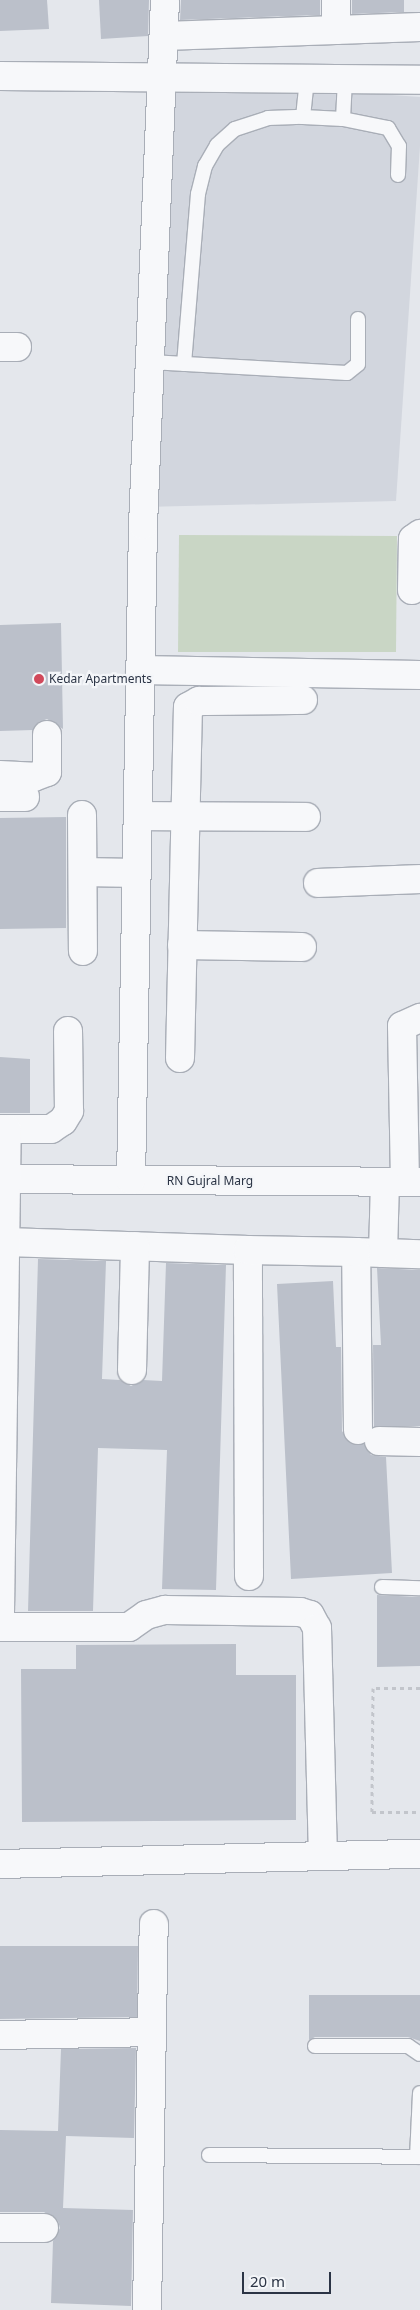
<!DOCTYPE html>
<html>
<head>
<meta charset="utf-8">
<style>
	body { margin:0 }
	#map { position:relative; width:420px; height:2310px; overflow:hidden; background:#e4e7ec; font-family:"Noto Sans",sans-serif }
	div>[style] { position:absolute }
	.built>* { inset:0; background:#d2d6de }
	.green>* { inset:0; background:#c9d6c5 }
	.building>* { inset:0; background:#bbc0ca }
	.path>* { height:3px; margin-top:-1.5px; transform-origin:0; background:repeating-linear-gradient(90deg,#c2c5cb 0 4px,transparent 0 8px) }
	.roads { filter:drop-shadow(1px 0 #a9aeb7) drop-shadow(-1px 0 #a9aeb7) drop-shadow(0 1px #a9aeb7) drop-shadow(0 -1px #a9aeb7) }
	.lane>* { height:14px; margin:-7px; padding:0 7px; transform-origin:7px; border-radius:7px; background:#f7f8fa }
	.street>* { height:28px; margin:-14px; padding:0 14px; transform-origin:14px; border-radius:14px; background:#f7f8fa }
	.dots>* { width:14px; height:14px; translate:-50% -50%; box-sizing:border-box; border:2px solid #f4f6f9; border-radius:50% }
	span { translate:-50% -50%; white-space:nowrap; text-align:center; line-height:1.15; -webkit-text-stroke:4.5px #f4f6f9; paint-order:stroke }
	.poi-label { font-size:12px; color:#2b3445 }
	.left { translate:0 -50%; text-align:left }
	.street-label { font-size:12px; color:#2b3445 }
	.scale { position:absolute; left:242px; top:2272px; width:89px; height:22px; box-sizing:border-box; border:2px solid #2b3445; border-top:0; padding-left:6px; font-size:15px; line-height:18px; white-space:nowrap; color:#2b3445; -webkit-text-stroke:4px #f4f6f9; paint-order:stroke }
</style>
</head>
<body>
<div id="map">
	<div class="built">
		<div style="clip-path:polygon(163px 79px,420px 97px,420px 146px,396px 501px,144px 507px)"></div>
	</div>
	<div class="green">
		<div style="clip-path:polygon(179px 535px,397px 536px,396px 652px,178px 652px)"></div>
	</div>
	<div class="building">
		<div style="clip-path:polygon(0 0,47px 0,49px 29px,0 31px)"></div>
		<div style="clip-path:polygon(99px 0,149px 0,148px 36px,101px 39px)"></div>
		<div style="clip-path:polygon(181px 0,320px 0,320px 15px,180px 20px)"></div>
		<div style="clip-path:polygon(352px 0,404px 0,404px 12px,352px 14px)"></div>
		<div style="clip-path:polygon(61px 623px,63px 729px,47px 719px,39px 722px,33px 730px,0 731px,0 625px)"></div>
		<div style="clip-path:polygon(66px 817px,66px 928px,0 929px,0 818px)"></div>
		<div style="clip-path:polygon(0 1057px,30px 1059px,30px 1113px,0 1113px)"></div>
		<div style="clip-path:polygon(38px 1259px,106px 1261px,102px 1379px,120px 1380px,131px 1386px,143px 1380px,162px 1381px,166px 1263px,226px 1265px,216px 1590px,162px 1589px,167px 1450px,98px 1448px,93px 1611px,28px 1611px)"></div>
		<div style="clip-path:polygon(377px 1268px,420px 1270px,420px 1426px,374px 1427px,373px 1345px,381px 1345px)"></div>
		<div style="clip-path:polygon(333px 1281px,336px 1347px,341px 1347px,342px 1431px,350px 1443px,364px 1444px,371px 1455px,386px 1457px,392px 1573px,291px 1579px,277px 1284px)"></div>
		<div style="clip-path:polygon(377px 1595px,420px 1597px,420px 1666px,377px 1667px)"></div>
		<div style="clip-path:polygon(236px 1644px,236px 1675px,296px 1675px,296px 1820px,22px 1822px,21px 1669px,76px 1669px,76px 1645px)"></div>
		<div style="clip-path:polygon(0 1946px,138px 1946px,137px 2017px,0 2019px)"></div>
		<div style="clip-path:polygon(309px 1995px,420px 1995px,420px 2041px,408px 2037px,315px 2037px,309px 2040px)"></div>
		<div style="clip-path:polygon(136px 2048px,134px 2138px,66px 2136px,63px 2208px,133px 2210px,131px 2306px,51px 2303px,53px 2241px,60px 2228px,58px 2221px,44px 2212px,0 2212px,0 2130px,58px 2131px,61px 2049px)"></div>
	</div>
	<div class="path">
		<div style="left:420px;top:1688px;width:47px;rotate:180deg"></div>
		<div style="left:373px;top:1688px;width:124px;rotate:90.5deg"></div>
		<div style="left:372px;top:1812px;width:48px"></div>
	</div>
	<div class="roads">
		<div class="lane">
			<div style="left:303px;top:117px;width:38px;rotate:-84deg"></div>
			<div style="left:343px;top:119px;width:40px;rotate:-87.1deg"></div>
			<div style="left:150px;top:362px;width:197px;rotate:3.2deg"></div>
			<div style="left:347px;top:373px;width:14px;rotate:-39deg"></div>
			<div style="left:358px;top:364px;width:45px;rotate:-90deg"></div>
			<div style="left:184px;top:364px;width:171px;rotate:-85.3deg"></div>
			<div style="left:198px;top:194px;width:29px;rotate:-76deg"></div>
			<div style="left:205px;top:166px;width:24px;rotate:-60deg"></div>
			<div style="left:217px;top:145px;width:24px;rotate:-42deg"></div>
			<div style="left:235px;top:129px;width:35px;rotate:-18deg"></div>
			<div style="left:268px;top:118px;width:35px;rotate:-2deg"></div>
			<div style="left:303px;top:117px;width:40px;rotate:2.9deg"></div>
			<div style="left:343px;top:119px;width:46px;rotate:11.3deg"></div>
			<div style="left:388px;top:128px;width:21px;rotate:59deg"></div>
			<div style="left:399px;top:146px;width:29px;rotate:92deg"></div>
			<div style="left:382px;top:1587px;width:38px;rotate:2deg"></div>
			<div style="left:315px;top:2046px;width:93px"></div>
			<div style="left:408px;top:2046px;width:14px;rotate:34deg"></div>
			<div style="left:209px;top:2155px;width:211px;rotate:0.5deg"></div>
			<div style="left:417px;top:2157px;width:64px;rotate:-87.3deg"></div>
		</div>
		<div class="street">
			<div style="left:336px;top:30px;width:84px;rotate:-2deg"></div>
			<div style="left:164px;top:36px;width:172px;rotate:-2deg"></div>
			<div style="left:336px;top:30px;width:30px;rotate:-90deg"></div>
			<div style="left:0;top:76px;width:420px;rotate:0.5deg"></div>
			<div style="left:0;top:347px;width:17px"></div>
			<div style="left:412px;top:590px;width:51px;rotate:-88.9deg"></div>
			<div style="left:413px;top:539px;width:9px;rotate:-36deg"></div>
			<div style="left:140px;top:670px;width:280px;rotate:1deg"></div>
			<div style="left:0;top:775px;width:34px;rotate:3deg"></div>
			<div style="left:34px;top:777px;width:14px;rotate:-21deg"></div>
			<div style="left:47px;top:772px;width:37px;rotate:-90deg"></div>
			<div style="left:0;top:797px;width:25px"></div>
			<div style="left:82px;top:815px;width:136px;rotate:89.6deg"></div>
			<div style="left:138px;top:816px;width:168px;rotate:0.3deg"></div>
			<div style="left:83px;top:872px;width:54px;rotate:1.1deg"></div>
			<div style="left:318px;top:883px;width:102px;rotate:-2.2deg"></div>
			<div style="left:182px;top:945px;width:120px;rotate:1deg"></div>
			<div style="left:180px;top:1058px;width:351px;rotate:-88.7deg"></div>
			<div style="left:188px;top:707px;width:13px;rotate:-29deg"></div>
			<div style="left:199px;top:701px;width:104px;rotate:-0.6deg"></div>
			<div style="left:0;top:1129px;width:51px"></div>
			<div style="left:51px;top:1129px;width:14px;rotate:-34deg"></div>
			<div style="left:63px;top:1121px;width:12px;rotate:-59deg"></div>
			<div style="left:69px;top:1111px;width:80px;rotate:-90.7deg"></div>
			<div style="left:0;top:1179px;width:420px;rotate:0.4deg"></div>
			<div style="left:131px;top:1180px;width:655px;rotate:-88.95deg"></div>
			<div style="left:143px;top:525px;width:525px;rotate:-87.6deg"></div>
			<div style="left:405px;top:1182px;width:156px;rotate:-91.1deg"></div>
			<div style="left:402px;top:1026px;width:20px;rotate:-24deg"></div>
			<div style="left:6px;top:1242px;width:242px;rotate:1.9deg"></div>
			<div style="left:383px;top:1253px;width:37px;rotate:2deg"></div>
			<div style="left:132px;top:1370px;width:124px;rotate:-88.6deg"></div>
			<div style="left:358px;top:1430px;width:178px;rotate:-90.6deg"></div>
			<div style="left:356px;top:1252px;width:27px;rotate:2deg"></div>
			<div style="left:383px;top:1253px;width:71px;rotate:-88.4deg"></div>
			<div style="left:379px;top:1441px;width:41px;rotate:1.4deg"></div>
			<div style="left:249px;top:1576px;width:326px;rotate:-90.2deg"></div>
			<div style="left:248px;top:1250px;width:108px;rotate:1.1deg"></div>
			<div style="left:0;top:1613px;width:484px;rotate:-89.2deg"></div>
			<div style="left:0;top:1627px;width:129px"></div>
			<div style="left:129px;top:1627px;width:21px;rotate:-35deg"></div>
			<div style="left:146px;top:1615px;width:20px;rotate:-15deg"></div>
			<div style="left:165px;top:1610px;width:135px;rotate:0.8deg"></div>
			<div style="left:300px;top:1612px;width:10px;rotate:17deg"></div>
			<div style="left:310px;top:1615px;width:15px;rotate:62deg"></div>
			<div style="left:317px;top:1628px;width:228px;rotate:88.5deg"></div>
			<div style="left:0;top:1864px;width:420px;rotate:-1.4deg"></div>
			<div style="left:0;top:2035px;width:151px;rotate:-1.1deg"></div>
			<div style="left:0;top:2228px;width:44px"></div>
			<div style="left:147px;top:2310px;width:386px;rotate:-89deg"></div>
		</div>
	</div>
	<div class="dots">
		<div style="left:39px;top:679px;background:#d1495b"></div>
	</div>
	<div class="poi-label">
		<span class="left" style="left:49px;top:679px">Kedar Apartments</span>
	</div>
	<div class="street-label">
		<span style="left:210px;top:1181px">RN Gujral Marg</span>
	</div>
	<div class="scale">20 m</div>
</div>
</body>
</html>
